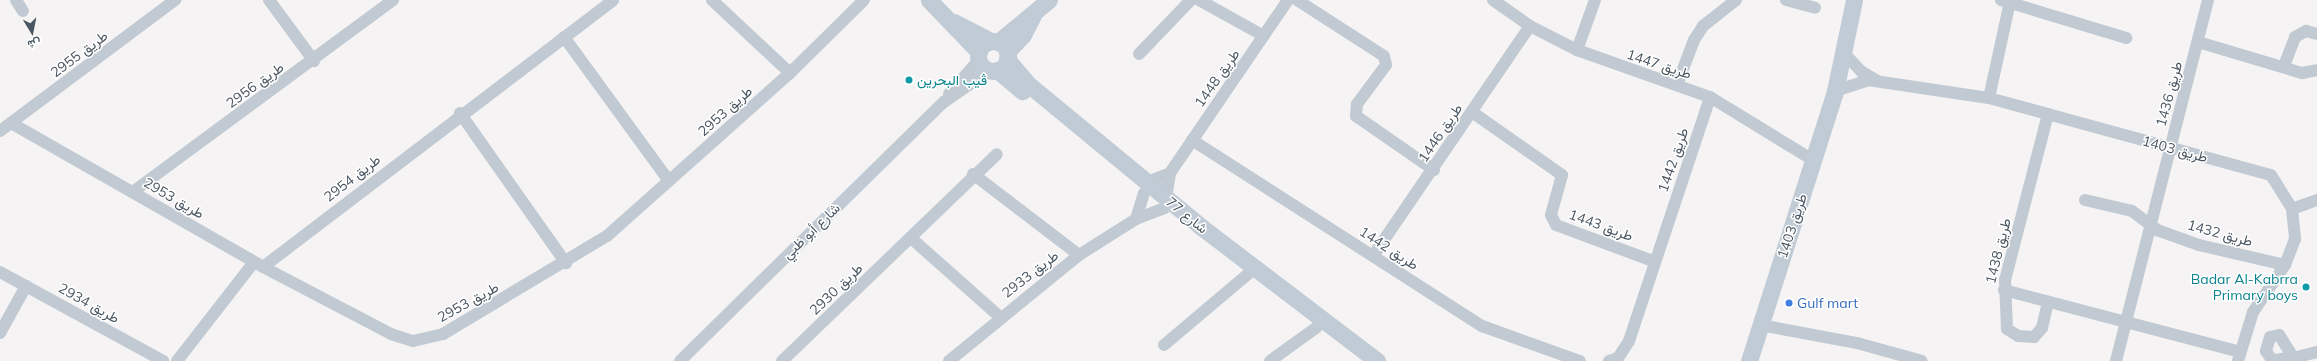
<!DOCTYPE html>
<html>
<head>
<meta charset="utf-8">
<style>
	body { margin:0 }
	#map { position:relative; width:2317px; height:361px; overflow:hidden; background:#f5f3f3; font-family:Mulish,Vazirmatn,sans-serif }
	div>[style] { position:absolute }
	.street>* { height:12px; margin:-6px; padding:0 6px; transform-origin:6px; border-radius:6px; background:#c1cad2 }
	.secondary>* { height:17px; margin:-8.5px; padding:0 8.5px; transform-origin:8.5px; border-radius:8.5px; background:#c1cbd6 }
	.secondary>.ring { margin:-8.5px; padding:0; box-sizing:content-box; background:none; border:17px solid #c1cbd6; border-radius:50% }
	.dots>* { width:11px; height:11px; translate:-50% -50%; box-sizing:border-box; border:2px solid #fff; border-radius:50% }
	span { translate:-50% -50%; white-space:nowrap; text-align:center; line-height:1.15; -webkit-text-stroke:3px #fff; paint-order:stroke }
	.street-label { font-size:14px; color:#4a5661 }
	.culture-label { font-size:14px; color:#0d838f }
	.left { translate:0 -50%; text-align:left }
	.right { translate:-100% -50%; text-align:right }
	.shop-label { font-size:14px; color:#366cbe }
	.north { position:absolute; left:12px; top:12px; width:40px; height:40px; -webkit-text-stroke:3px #fff; paint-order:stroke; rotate:170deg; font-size:11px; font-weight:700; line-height:16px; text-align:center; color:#4a5661 }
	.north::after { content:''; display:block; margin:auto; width:14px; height:18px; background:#4a5661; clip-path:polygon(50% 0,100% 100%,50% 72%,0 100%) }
</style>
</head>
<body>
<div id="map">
	<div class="street">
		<div style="left:16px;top:0;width:13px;rotate:58deg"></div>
		<div style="left:269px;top:0;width:76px;rotate:53.6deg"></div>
		<div style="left:712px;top:0;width:107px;rotate:43.1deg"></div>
		<div style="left:1199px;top:0;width:74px;rotate:29deg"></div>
		<div style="left:1297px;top:0;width:103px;rotate:32.8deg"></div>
		<div style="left:1384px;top:56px;width:9px;rotate:77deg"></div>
		<div style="left:1386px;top:65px;width:49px;rotate:126.6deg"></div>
		<div style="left:1357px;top:104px;width:12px;rotate:95deg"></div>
		<div style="left:1356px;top:116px;width:95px;rotate:34.7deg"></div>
		<div style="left:1493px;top:0;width:45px;rotate:35.1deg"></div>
		<div style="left:1530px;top:26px;width:53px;rotate:27.1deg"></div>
		<div style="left:1577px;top:50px;width:141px;rotate:19.5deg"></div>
		<div style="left:1710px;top:97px;width:121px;rotate:31.5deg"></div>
		<div style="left:1786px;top:0;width:30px;rotate:15deg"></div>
		<div style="left:2001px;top:0;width:131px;rotate:16.9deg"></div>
		<div style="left:564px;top:37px;width:178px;rotate:53.9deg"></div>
		<div style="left:2198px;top:42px;width:109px;rotate:16.6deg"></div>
		<div style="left:2302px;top:73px;width:15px;rotate:-11deg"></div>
		<div style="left:1577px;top:50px;width:53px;rotate:-70.2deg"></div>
		<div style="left:1844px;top:53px;width:26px;rotate:47deg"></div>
		<div style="left:1862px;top:72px;width:16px;rotate:30deg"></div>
		<div style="left:1139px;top:54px;width:75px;rotate:-46.1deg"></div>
		<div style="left:2284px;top:66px;width:31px;rotate:-69deg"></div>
		<div style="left:2295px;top:37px;width:13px;rotate:-29deg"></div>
		<div style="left:2306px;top:31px;width:11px;rotate:15deg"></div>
		<div style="left:1677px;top:85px;width:48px;rotate:-69.3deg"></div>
		<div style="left:1694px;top:40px;width:17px;rotate:-57deg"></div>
		<div style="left:1703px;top:26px;width:42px;rotate:-38.2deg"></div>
		<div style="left:1835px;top:91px;width:35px;rotate:-18deg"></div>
		<div style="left:1868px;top:80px;width:122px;rotate:8.5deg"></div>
		<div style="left:1989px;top:98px;width:292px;rotate:15.3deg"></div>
		<div style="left:2271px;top:175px;width:40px;rotate:58deg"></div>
		<div style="left:2292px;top:209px;width:30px;rotate:84deg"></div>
		<div style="left:2295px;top:239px;width:28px;rotate:111deg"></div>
		<div style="left:2285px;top:265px;width:57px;rotate:124.2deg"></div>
		<div style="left:2253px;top:312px;width:51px;rotate:107deg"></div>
		<div style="left:949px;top:94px;width:45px;rotate:-48.6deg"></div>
		<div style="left:1989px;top:98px;width:98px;rotate:-77.7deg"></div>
		<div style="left:1472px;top:112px;width:110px;rotate:35deg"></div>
		<div style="left:1562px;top:175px;width:41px;rotate:105.4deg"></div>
		<div style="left:1551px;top:215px;width:11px;rotate:63deg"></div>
		<div style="left:1556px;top:225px;width:103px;rotate:20.4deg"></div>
		<div style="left:460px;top:113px;width:184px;rotate:54.8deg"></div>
		<div style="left:2048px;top:114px;width:171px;rotate:104.5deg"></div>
		<div style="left:2005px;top:280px;width:49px;rotate:87.7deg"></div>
		<div style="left:2007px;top:329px;width:13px;rotate:32deg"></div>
		<div style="left:2018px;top:336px;width:16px;rotate:4deg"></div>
		<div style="left:2034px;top:337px;width:12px;rotate:-48deg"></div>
		<div style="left:2042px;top:328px;width:27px;rotate:-77deg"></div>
		<div style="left:11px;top:123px;width:290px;rotate:29.7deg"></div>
		<div style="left:263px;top:267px;width:144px;rotate:27.6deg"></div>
		<div style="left:391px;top:334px;width:23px;rotate:18deg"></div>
		<div style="left:413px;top:341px;width:31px;rotate:-13deg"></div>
		<div style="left:443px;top:334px;width:191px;rotate:-30.9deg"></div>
		<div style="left:607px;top:236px;width:245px;rotate:-41.7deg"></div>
		<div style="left:790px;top:73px;width:104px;rotate:-44.6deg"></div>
		<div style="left:0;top:131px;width:219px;rotate:-36.8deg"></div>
		<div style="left:1192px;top:140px;width:345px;rotate:32.7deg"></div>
		<div style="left:1482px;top:326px;width:104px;rotate:19.7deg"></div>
		<div style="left:1170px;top:173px;width:209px;rotate:-55.7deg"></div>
		<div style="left:973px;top:174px;width:133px;rotate:37.4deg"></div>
		<div style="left:1147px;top:182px;width:25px;rotate:-21deg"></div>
		<div style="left:1170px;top:173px;width:25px;rotate:99deg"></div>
		<div style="left:134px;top:191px;width:322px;rotate:-36.4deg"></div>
		<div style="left:2085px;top:200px;width:48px;rotate:13.2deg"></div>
		<div style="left:2132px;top:211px;width:31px;rotate:37deg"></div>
		<div style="left:2157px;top:230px;width:45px;rotate:19.7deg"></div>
		<div style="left:2199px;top:245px;width:88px;rotate:13.1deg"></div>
		<div style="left:2292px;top:209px;width:27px;rotate:-20deg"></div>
		<div style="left:1136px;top:219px;width:27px;rotate:-73deg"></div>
		<div style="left:911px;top:238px;width:119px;rotate:41.6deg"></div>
		<div style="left:1373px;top:256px;width:278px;rotate:-55.7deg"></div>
		<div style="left:263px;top:267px;width:440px;rotate:-37.3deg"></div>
		<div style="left:0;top:272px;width:186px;rotate:28.6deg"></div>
		<div style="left:2004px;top:290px;width:244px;rotate:14.7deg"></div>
		<div style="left:1760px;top:325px;width:99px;rotate:10.5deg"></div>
		<div style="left:1857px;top:343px;width:67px;rotate:15.5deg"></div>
		<div style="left:0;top:333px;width:54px;rotate:-61deg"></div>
		<div style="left:1164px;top:345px;width:110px;rotate:-40.2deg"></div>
		<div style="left:2293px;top:357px;width:26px;rotate:-122deg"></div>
		<div style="left:2279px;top:335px;width:9px;rotate:167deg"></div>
		<div style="left:2270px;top:337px;width:15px;rotate:106deg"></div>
		<div style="left:2266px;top:351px;width:11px;rotate:56deg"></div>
		<div style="left:2272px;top:360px;width:3px"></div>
		<div style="left:2275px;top:360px;width:18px;rotate:-9deg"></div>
		<div style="left:2293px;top:357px;width:4px"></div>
		<div style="left:2297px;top:357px;width:21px;rotate:-14deg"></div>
		<div style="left:177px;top:361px;width:125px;rotate:-52.1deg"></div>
		<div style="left:680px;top:361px;width:370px;rotate:-44.5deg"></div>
		<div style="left:944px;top:102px;width:56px;rotate:-34.8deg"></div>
		<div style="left:782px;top:361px;width:298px;rotate:-43.9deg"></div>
		<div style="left:949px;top:361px;width:168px;rotate:-39.2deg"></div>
		<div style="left:1079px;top:255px;width:67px;rotate:-32.3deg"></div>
		<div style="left:1136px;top:219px;width:31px;rotate:-21deg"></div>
		<div style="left:1270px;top:361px;width:57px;rotate:-35.7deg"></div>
		<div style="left:1609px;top:361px;width:9px;rotate:-18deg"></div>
		<div style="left:1618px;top:358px;width:20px;rotate:-57deg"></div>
		<div style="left:1629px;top:341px;width:257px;rotate:-71.6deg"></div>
		<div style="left:2116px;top:361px;width:373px;rotate:-75.7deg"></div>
	</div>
	<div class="secondary">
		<div style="left:929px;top:0;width:72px;rotate:46.1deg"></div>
		<div style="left:954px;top:22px;width:42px;rotate:27.2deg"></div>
		<div class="ring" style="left:978px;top:41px;width:13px;height:13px"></div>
		<div style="left:998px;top:42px;width:66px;rotate:-39.5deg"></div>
		<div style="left:1007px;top:52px;width:23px;rotate:-47deg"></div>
		<div style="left:1023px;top:35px;width:22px;rotate:-63deg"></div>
		<div style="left:1007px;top:59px;width:33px;rotate:50deg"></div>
		<div style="left:1028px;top:84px;width:223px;rotate:39.5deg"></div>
		<div style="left:1200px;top:226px;width:223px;rotate:37.3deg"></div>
		<div style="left:997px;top:70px;width:33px;rotate:40deg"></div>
		<div style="left:1749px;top:361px;width:283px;rotate:-72.3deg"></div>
		<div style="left:1835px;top:91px;width:93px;rotate:-78.2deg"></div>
	</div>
	<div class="dots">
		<div style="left:909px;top:80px;background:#0f9aa8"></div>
		<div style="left:2306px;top:287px;background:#0f9aa8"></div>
		<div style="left:1789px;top:303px;background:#3f7fe0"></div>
	</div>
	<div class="street-label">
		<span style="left:79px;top:54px;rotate:-37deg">طريق 2955</span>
		<span style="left:1659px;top:64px;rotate:18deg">طريق 1447</span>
		<span style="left:1217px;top:78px;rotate:-55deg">طريق 1448</span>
		<span style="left:255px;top:85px;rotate:-36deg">طريق 2956</span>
		<span style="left:2169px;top:94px;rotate:-75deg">طريق 1436</span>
		<span style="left:725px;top:111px;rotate:-42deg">طريق 2953</span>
		<span style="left:1440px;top:133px;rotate:-56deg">طريق 1446</span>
		<span style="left:2175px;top:149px;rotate:15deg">طريق 1403</span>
		<span style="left:1673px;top:160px;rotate:-71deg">طريق 1442</span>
		<span style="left:352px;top:178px;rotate:-38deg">طريق 2954</span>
		<span style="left:174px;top:198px;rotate:30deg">طريق 2953</span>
		<span style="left:1187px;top:215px;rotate:39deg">شارع 77</span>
		<span style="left:1601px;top:225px;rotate:20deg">طريق 1443</span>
		<span style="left:1792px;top:226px;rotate:-72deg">طريق 1403</span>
		<span style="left:811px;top:231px;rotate:-44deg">شارع أبو ظبي</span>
		<span style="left:2220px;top:233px;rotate:15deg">طريق 1432</span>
		<span style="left:1389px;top:248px;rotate:33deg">طريق 1442</span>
		<span style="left:1998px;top:251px;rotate:-76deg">طريق 1438</span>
		<span style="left:1030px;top:274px;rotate:-38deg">طريق 2933</span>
		<span style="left:836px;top:289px;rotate:-44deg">طريق 2930</span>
		<span style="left:468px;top:302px;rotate:-29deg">طريق 2953</span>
		<span style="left:89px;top:303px;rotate:29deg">طريق 2934</span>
	</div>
	<div class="culture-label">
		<span class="left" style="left:917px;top:80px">ڤيب البحرين</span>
		<span class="right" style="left:2298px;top:287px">Badar Al-Kabrra<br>Primary boys</span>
	</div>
	<div class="shop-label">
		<span class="left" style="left:1797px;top:303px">Gulf mart</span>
	</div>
	<div class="north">ش</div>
</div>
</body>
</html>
